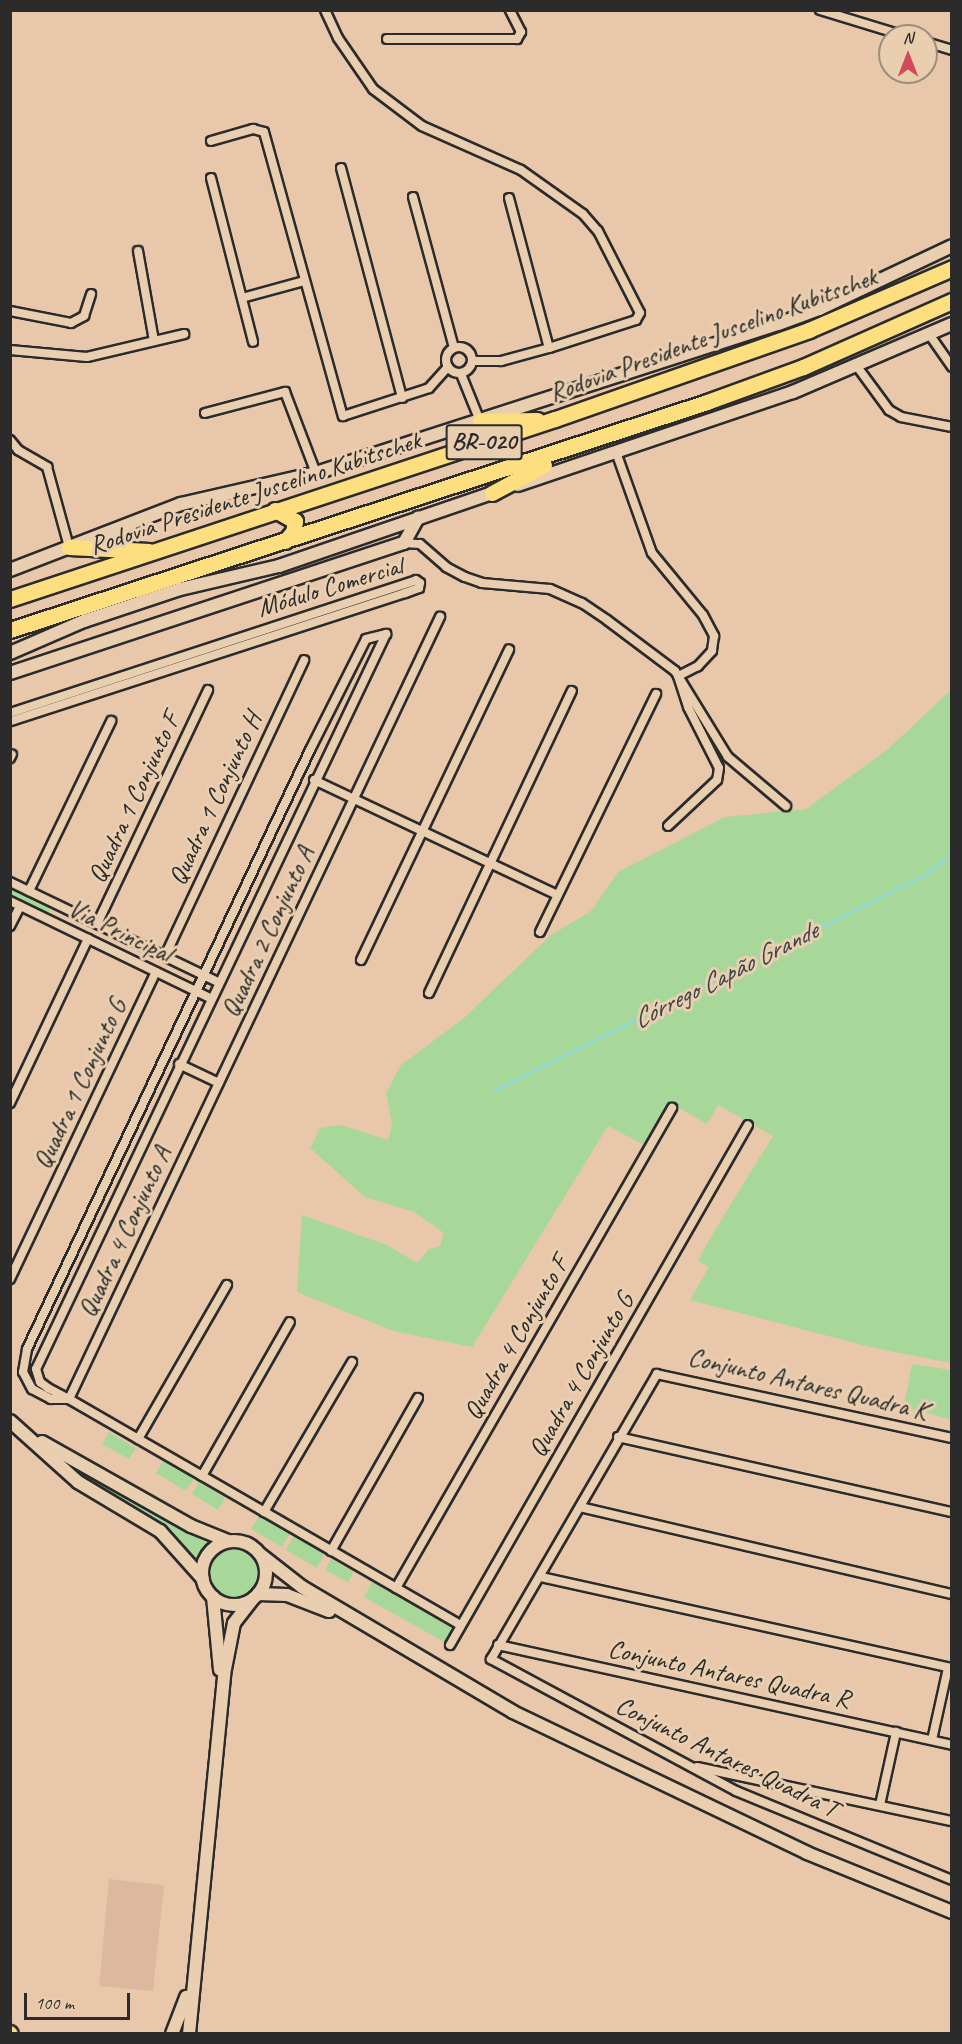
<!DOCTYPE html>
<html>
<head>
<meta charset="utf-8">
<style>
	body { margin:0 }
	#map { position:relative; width:962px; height:2044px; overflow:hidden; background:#e9c7aa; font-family:Caveat,sans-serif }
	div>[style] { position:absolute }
	.built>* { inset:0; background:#dcb89f }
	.green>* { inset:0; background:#a8d899 }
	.round { border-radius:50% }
	.stream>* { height:2px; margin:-1px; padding:0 1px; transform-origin:1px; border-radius:1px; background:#8ad9e8 }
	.roads { filter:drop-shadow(2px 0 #2b2b2b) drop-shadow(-2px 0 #2b2b2b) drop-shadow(0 2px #2b2b2b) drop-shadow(0 -2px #2b2b2b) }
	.street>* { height:8px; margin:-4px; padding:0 4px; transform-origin:4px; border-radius:4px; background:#e9ceb0 }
	.street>.ring { margin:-4px; padding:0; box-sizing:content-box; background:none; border:8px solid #e9ceb0; border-radius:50% }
	.secondary>* { height:12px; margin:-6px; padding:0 6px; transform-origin:6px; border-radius:6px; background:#e9ceb0 }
	.secondary>.ring { margin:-6px; padding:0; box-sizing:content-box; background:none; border:12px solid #e9ceb0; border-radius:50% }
	.primary>* { height:14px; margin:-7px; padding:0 7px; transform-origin:7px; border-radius:7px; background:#fedf80 }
	.highway>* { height:15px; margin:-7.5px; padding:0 7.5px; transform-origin:7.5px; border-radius:7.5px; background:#fedf80 }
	span { translate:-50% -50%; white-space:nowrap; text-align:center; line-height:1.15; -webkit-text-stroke:6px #e9ceb0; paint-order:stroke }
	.shield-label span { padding:2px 4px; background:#e9ceb0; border:2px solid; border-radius:4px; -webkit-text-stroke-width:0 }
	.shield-label { font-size:24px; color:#2b2b2b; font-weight:700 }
	.street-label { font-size:26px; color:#2b2b2b }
	.water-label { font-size:27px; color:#394547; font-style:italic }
	.frame { position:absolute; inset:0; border:12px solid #2b2b2b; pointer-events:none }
	.north { position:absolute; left:878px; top:24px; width:60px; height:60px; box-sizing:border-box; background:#e9ceb0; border:2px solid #9d8d7b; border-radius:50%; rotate:0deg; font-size:16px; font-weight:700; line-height:24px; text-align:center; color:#2b2b2b }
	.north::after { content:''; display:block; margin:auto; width:21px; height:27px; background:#d1495b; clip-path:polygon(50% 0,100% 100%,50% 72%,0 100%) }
	.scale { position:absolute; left:24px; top:1993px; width:106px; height:27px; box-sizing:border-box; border:3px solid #2b2b2b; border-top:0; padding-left:8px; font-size:18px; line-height:21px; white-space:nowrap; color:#2b2b2b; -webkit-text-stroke:4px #e9ceb0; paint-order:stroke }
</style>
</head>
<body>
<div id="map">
	<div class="built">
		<div style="clip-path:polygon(109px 1879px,164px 1885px,153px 1991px,99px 1986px)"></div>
	</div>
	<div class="green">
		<div style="clip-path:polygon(951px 690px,951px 1363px,870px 1347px,690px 1300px,709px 1267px,698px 1261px,704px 1249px,732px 1202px,744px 1209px,732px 1202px,773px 1136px,718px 1105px,707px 1124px,672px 1104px,646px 1146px,608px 1126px,472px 1347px,393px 1331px,297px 1292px,302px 1215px,387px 1245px,417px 1263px,429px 1249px,440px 1246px,444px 1233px,414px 1212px,365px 1197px,310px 1148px,320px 1128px,341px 1125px,388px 1140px,392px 1124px,386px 1093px,401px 1065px,464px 1018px,551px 935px,591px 911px,618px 872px,725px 817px,806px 809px,888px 749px)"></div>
		<div style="clip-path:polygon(10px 889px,49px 907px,49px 913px,11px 897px)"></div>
		<div style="clip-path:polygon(912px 1364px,951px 1370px,951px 1420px,904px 1406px)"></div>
		<div style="clip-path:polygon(109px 1432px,136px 1448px,129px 1459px,102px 1444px)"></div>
		<div style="clip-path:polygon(37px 1442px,200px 1538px,213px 1543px,195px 1566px,185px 1551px,83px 1483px)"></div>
		<div style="clip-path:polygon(164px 1459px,195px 1477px,186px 1491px,156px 1473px)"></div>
		<div style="clip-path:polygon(199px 1482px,225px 1498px,218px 1510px,192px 1494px)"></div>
		<div style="clip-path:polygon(260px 1515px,290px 1533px,282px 1547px,251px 1529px)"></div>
		<div style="clip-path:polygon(294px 1535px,325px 1553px,317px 1568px,286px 1550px)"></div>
		<div class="round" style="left:204px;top:1543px;width:60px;height:60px"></div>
		<div style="clip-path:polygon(331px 1559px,354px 1572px,348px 1582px,325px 1570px)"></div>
		<div style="clip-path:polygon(372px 1582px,450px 1626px,453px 1632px,446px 1643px,364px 1597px)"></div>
	</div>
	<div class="stream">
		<div style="left:494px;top:1091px;width:487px;rotate:-26.6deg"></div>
		<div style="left:929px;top:873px;width:30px;rotate:-40deg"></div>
	</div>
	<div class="roads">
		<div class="street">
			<div style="left:325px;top:10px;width:31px;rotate:65deg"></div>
			<div style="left:338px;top:38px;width:62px;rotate:55.5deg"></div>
			<div style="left:373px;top:89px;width:61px;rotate:37.1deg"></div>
			<div style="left:422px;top:126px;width:108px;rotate:24deg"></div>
			<div style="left:521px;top:170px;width:76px;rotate:35.4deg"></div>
			<div style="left:583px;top:214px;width:23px;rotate:49deg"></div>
			<div style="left:598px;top:231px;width:92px;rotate:62.9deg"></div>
			<div style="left:640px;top:313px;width:8px;rotate:120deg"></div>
			<div style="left:636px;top:320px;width:91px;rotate:162.2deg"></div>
			<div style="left:549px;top:348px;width:50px;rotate:164.8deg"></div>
			<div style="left:501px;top:361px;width:28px;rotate:180deg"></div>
			<div style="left:820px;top:10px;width:89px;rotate:17deg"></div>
			<div style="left:387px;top:39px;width:130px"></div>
			<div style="left:517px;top:39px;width:8px;rotate:-60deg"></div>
			<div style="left:521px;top:32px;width:25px;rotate:-117deg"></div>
			<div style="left:926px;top:42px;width:27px;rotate:17deg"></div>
			<div style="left:211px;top:141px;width:44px;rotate:-15.9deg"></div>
			<div style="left:253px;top:129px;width:11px;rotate:15deg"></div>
			<div style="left:264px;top:132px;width:295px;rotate:74.5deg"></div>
			<div style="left:343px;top:416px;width:90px;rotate:-18deg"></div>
			<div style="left:429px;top:388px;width:27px;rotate:-48deg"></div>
			<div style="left:341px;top:168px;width:238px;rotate:75.1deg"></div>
			<div style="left:211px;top:178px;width:169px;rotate:75.6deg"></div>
			<div style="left:413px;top:197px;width:156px;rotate:74.8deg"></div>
			<div style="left:509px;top:198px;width:155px;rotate:75.1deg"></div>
			<div style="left:138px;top:251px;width:91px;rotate:79.9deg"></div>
			<div style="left:242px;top:298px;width:64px;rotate:-15.3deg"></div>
			<div style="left:10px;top:311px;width:62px;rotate:11.1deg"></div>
			<div style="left:71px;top:323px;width:15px;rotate:-28deg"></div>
			<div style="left:84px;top:316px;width:23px;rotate:-72deg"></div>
			<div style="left:929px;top:334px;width:40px;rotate:55.1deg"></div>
			<div class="ring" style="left:446px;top:347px;width:18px;height:18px"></div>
			<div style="left:10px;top:350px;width:77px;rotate:5.2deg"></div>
			<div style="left:87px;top:357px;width:100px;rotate:-13.3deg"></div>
			<div style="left:856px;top:365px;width:56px;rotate:53.7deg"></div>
			<div style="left:889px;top:410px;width:14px;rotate:30deg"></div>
			<div style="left:901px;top:417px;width:52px;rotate:11.1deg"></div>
			<div style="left:461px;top:374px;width:51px;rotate:68deg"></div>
			<div style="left:205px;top:413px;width:83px;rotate:-14.7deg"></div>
			<div style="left:285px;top:392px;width:87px;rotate:69.1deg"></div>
			<div style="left:10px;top:440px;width:13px;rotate:51deg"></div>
			<div style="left:18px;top:450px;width:34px;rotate:30deg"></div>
			<div style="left:47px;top:467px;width:83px;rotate:74.6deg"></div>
			<div style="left:616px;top:452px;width:107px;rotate:70.4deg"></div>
			<div style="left:652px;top:553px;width:80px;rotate:50.6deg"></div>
			<div style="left:703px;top:615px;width:24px;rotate:62deg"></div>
			<div style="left:714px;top:636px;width:15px;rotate:98deg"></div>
			<div style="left:712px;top:651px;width:21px;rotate:133deg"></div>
			<div style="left:698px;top:666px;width:22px;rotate:153deg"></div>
			<div style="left:678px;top:676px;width:33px;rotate:72deg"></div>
			<div style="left:688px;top:707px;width:68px;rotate:63.1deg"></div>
			<div style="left:719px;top:768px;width:12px;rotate:99deg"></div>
			<div style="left:717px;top:780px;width:67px;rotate:136.8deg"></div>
			<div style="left:404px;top:543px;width:16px;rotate:4deg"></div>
			<div style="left:420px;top:544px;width:35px;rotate:41deg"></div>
			<div style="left:446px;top:567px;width:21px;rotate:28deg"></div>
			<div style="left:465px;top:577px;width:18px;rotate:19deg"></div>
			<div style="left:482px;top:583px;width:68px;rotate:5deg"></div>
			<div style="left:550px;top:589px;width:35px;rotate:24deg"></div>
			<div style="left:582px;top:603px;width:30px;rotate:34deg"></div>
			<div style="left:607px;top:620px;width:85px;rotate:36.9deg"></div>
			<div style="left:675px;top:671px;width:101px;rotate:58.4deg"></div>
			<div style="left:728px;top:757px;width:76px;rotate:40.2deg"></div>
			<div style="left:10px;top:713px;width:427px;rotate:-18.1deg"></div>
			<div style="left:416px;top:580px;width:5px;rotate:37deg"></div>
			<div style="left:420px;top:583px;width:5px;rotate:101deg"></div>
			<div style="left:419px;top:588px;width:15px;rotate:160deg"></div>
			<div style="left:405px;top:593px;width:415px;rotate:162deg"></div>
			<div style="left:10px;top:758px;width:4px;rotate:-63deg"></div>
			<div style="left:314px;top:780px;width:269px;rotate:25.3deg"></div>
			<div style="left:10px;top:882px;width:231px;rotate:25.7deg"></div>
			<div style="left:29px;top:891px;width:189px;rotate:-64.2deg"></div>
			<div style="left:10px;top:901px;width:222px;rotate:25.9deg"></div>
			<div style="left:97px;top:924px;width:259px;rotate:-64.6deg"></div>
			<div style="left:10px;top:926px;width:22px;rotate:-63deg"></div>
			<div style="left:540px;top:932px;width:265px;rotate:-64deg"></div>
			<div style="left:165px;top:956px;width:327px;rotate:-64.8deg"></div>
			<div style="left:361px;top:960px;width:344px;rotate:-64.5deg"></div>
			<div style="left:429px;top:993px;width:334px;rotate:-64.7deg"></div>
			<div style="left:179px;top:1064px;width:44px;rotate:25.4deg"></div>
			<div style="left:10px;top:1103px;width:182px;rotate:-64.6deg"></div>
			<div style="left:10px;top:1279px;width:340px;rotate:-64.6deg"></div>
			<div style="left:69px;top:1399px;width:18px;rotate:180deg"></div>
			<div style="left:51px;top:1399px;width:21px;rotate:-152deg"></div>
			<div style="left:32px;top:1389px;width:19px;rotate:-118deg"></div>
			<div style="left:23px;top:1372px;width:23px;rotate:-80deg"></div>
			<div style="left:27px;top:1349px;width:662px;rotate:-64.71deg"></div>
			<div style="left:310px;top:750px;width:124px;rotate:-63.2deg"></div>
			<div style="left:366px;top:639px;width:21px;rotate:-14deg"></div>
			<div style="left:386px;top:634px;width:814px;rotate:115.46deg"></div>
			<div style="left:36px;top:1369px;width:14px;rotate:73deg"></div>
			<div style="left:40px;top:1382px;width:10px;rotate:37deg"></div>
			<div style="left:48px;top:1388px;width:24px;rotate:28deg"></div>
			<div style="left:69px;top:1399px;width:452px;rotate:30deg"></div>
			<div style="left:69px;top:1399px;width:866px;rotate:-64.62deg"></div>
			<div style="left:618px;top:1437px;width:342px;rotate:12.7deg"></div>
			<div style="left:952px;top:1438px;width:302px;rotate:-167.8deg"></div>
			<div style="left:657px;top:1374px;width:330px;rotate:120.2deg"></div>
			<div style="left:491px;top:1659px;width:278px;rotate:28.3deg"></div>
			<div style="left:736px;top:1791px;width:234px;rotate:22.4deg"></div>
			<div style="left:138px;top:1439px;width:178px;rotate:-60deg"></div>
			<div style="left:202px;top:1476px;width:177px;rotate:-60.3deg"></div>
			<div style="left:580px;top:1507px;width:382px;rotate:13.2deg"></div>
			<div style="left:264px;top:1512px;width:174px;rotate:-59.6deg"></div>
			<div style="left:331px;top:1551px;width:176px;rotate:-60.4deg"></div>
			<div style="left:541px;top:1577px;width:421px;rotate:12.5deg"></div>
			<div style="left:396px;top:1588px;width:554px;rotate:-60.1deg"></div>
			<div style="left:450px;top:1645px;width:599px;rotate:-60.18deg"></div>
			<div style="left:498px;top:1645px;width:465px;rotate:12.4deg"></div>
			<div style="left:932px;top:1740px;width:74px;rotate:-77.5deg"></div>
			<div style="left:697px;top:1767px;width:261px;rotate:12deg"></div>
			<div style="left:880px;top:1805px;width:75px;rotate:-77.6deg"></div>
		</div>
		<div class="secondary">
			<div style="left:518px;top:485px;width:290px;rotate:-18.7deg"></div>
			<div style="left:793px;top:392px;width:173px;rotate:-23.2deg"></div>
			<div style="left:10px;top:570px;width:183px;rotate:-21.1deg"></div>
			<div style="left:181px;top:504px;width:139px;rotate:-12.9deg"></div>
			<div style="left:316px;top:473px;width:485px;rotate:-17.9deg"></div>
			<div style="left:778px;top:324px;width:44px;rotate:-20.1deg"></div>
			<div style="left:819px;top:309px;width:147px;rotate:-25.3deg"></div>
			<div style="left:10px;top:653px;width:81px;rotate:-23.4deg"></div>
			<div style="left:84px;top:621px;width:101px;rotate:-18.4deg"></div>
			<div style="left:180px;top:589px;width:102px;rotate:-13.1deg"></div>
			<div style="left:279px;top:566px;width:235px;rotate:-18.9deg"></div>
			<div style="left:10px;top:673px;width:415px;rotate:-18.3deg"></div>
			<div style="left:404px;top:543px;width:29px;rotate:-61deg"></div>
			<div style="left:10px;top:1421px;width:91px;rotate:41.9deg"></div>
			<div style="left:78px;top:1482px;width:96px;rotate:30.9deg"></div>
			<div style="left:160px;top:1531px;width:64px;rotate:48.1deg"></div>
			<div style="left:42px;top:1442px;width:171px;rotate:29.4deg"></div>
			<div style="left:191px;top:1526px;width:40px;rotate:22deg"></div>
			<div class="ring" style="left:202px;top:1541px;width:52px;height:52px"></div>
			<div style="left:261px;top:1555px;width:52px;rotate:38deg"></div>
			<div style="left:302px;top:1587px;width:245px;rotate:30.6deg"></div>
			<div style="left:513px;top:1712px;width:326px;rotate:25.6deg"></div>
			<div style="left:807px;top:1853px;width:157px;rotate:22.1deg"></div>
			<div style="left:258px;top:1594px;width:29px;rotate:2deg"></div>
			<div style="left:287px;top:1595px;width:45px;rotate:20.9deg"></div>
			<div style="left:213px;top:1597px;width:73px;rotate:84.5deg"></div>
			<div style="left:172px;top:2034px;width:40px;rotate:-69deg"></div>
			<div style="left:189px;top:2034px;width:362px;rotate:-84.4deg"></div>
			<div style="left:224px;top:1674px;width:52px;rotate:-78.9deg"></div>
			<div style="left:234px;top:1623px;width:29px;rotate:-52deg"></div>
		</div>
		<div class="primary">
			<div style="left:10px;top:2033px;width:1px;rotate:45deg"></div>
		</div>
		<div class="highway">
			<div style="left:480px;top:421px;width:57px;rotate:-1deg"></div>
			<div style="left:492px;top:493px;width:59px;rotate:-28.3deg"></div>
			<div style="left:275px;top:510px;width:23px;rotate:29deg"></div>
			<div style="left:295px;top:521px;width:11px;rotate:100deg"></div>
			<div style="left:293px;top:532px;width:12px;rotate:132deg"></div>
			<div style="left:69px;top:547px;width:80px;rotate:2.9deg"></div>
			<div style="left:10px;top:599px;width:574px;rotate:-18.28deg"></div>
			<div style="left:555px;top:419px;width:269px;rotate:-19.3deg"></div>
			<div style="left:809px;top:330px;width:156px;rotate:-23.4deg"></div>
			<div style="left:10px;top:630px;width:733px;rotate:-18.11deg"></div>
			<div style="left:707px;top:402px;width:102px;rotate:-20deg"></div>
			<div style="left:803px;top:367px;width:163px;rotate:-23.9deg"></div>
		</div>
	</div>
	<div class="shield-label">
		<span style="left:484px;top:442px">BR-020</span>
	</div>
	<div class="street-label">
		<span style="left:713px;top:335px;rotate:-20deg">Rodovia Presidente Juscelino Kubitschek</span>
		<span style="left:255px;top:493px;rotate:-18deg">Rodovia Presidente Juscelino Kubitschek</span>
		<span style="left:330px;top:587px;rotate:-17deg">Módulo Comercial</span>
		<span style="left:134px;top:798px;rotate:-65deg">Quadra 1 Conjunto F</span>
		<span style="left:215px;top:799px;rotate:-65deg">Quadra 1 Conjunto H</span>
		<span style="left:120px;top:931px;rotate:26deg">Via Principal</span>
		<span style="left:268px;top:932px;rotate:-65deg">Quadra 2 Conjunto A</span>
		<span style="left:80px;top:1084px;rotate:-65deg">Quadra 1 Conjunto G</span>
		<span style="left:125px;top:1232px;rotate:-65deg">Quadra 4 Conjunto A</span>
		<span style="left:516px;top:1338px;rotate:-60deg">Quadra 4 Conjunto F</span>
		<span style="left:581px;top:1375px;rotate:-60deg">Quadra 4 Conjunto G</span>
		<span style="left:808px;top:1384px;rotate:13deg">Conjunto Antares Quadra K</span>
		<span style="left:729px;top:1674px;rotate:12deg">Conjunto Antares Quadra R</span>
		<span style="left:727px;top:1757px;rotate:26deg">Conjunto Antares Quadra T</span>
	</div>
	<div class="water-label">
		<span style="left:725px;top:975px;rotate:-27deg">Córrego Capão Grande</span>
	</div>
	<div class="frame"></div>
	<div class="north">N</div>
	<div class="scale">100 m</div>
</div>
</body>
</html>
